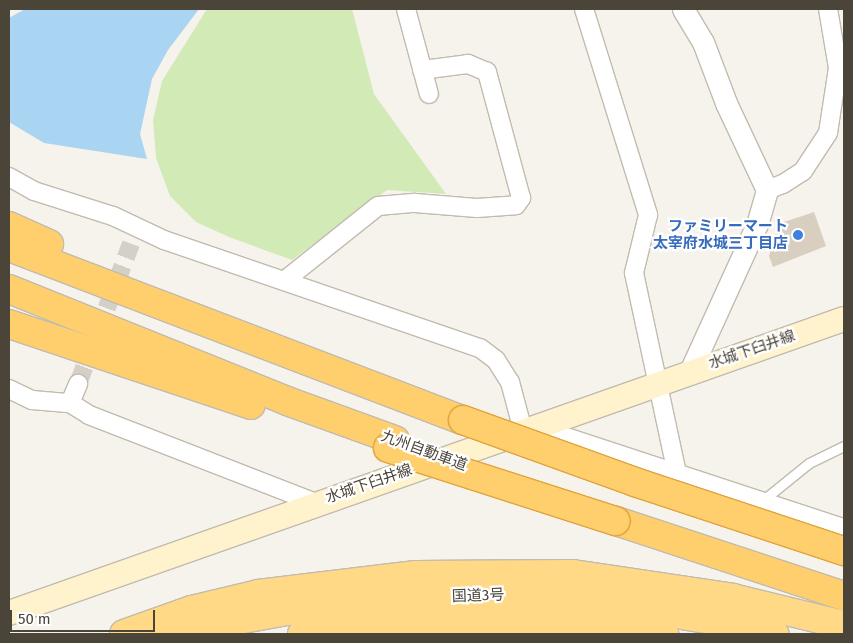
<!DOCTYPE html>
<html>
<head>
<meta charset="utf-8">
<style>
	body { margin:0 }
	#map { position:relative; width:853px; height:643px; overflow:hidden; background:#f6f3ec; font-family:"Fira Sans","Noto Sans JP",sans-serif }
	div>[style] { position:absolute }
	.green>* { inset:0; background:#d2eab5 }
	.water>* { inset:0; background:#a9d4f2 }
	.building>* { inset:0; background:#d8cfc1 }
	.minor-tunnel>* { height:18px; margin-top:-9px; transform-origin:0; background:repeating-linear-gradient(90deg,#d4d0c8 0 18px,transparent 0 27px) }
	.roads { filter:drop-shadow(1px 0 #c2bbae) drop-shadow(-1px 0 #c2bbae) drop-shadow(0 1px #c2bbae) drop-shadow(0 -1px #c2bbae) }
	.service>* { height:9px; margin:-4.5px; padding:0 4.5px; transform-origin:4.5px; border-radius:4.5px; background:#fff }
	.minor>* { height:18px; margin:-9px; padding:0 9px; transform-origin:9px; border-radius:9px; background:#fff }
	.tertiary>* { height:21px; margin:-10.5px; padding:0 10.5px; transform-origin:10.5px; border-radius:10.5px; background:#fff }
	.secondary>* { height:24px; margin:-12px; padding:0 12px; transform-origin:12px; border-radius:12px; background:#fff3cd }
	.trunk>* { height:28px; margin:-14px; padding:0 14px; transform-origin:14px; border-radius:14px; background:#ffd985 }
	.motorway>* { height:28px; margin:-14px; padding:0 14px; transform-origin:14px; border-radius:14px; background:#ffcf6e }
	.bridges { filter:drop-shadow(1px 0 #e0a43c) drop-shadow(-1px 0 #e0a43c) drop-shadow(0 1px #e0a43c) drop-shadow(0 -1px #e0a43c) }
	.motorway-bridge>* { height:28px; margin:-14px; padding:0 14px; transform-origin:14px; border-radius:14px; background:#ffcf6e }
	.dots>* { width:14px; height:14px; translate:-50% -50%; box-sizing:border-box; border:2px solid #fff; border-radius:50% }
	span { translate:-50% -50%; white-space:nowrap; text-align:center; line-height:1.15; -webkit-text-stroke:4.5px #fff; paint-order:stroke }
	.shop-label { font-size:15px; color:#366cbe; font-weight:700 }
	.right { translate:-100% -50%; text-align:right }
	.street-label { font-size:15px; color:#4b4439 }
	.frame { position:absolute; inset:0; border:10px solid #4b4439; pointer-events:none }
	.scale { position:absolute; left:10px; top:610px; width:145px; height:22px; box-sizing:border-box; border:2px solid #4b4439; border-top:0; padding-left:6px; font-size:15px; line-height:18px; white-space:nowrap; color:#4b4439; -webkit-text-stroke:4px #fff; paint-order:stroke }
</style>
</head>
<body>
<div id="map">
	<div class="green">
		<div style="clip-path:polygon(207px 9px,352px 9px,374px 94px,446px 194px,387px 190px,292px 260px,229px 237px,196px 222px,170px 196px,156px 158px,153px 120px,162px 81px)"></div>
	</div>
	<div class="water">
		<div style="clip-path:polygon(25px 9px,199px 9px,168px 50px,152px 79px,140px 134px,147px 159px,44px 143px,9px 122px,9px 18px)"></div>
	</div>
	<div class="building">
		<div style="clip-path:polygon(814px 212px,826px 246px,773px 267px,769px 256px,778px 224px)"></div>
	</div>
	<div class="minor-tunnel">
		<div style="left:78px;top:384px;width:150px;rotate:-69.3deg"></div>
	</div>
	<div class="roads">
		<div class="service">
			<div style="left:762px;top:501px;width:60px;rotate:-39deg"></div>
			<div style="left:809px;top:463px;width:39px;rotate:-26deg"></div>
		</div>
		<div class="minor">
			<div style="left:406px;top:9px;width:88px;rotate:74.9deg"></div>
			<div style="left:584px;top:9px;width:216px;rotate:72.7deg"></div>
			<div style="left:648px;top:215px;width:60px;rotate:103.6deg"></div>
			<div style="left:634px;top:273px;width:206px;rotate:77.9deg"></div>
			<div style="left:9px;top:177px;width:29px;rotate:29deg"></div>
			<div style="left:34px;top:191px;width:83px;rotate:17.6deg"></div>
			<div style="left:113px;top:216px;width:56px;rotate:25.2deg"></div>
			<div style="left:164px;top:240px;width:334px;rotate:18.9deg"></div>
			<div style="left:480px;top:348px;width:20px;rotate:37deg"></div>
			<div style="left:496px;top:360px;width:26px;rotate:58deg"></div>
			<div style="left:510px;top:382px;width:51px;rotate:75.1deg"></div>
			<div style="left:767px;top:190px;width:17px;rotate:-21deg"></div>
			<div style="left:783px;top:184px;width:24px;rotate:-33deg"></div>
			<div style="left:803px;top:171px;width:45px;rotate:-56.7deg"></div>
			<div style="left:828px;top:133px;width:66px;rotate:-81.3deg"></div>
			<div style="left:838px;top:68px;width:60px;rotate:-99.6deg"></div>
			<div style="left:284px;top:281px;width:120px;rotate:-38.6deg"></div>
			<div style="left:378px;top:206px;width:37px;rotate:-5deg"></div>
			<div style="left:415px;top:203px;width:62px;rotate:4.6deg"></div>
			<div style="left:477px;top:208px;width:39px;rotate:-4deg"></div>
			<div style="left:516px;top:205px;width:9px;rotate:-54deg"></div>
			<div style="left:521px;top:198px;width:131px;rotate:-105.1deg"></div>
			<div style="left:487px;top:72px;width:21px;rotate:-157deg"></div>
			<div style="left:468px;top:64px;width:46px;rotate:172.6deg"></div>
			<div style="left:9px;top:389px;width:25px;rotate:26deg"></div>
			<div style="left:32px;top:400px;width:38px;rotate:5deg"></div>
			<div style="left:70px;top:403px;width:22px;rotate:32deg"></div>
			<div style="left:89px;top:415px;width:243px;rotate:21.2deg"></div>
			<div style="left:70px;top:403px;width:21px;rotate:-67deg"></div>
			<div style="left:536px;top:427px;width:324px;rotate:18.2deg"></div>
		</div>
		<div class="tertiary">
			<div style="left:683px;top:9px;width:39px;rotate:59deg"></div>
			<div style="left:703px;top:42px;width:65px;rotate:69.3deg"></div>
			<div style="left:726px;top:103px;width:96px;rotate:64.8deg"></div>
			<div style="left:767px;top:190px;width:33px;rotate:106deg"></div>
			<div style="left:758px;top:222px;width:164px;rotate:114.5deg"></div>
		</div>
		<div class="secondary">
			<div style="left:9px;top:613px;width:885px;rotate:-19.4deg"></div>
		</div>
		<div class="trunk">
			<div style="left:124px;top:634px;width:71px;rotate:-19.7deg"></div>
			<div style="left:191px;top:610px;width:69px;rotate:-13.4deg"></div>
			<div style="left:258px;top:594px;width:159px;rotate:-6.9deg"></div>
			<div style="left:416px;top:575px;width:157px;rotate:-0.4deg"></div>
			<div style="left:573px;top:574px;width:162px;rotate:8.5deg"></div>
			<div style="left:733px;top:598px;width:114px;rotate:13.7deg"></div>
			<div style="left:182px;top:634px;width:35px;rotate:-16deg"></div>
			<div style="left:216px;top:624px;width:72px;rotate:-10.4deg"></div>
			<div style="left:287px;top:611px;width:115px;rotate:-6.5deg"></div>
			<div style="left:401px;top:598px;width:116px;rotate:-1.5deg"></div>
			<div style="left:517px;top:595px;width:111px;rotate:5.7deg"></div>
			<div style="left:627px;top:606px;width:92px;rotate:9.4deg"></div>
			<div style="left:718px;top:621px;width:58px;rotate:12.8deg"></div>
			<div style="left:302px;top:634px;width:111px;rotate:-5.7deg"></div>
			<div style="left:412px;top:623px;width:93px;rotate:-1.8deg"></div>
			<div style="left:505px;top:620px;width:120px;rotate:3.3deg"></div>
			<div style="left:625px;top:627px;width:40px;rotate:10deg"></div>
		</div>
		<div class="motorway">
			<div style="left:9px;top:226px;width:44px;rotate:24.2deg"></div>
			<div style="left:9px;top:247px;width:486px;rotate:20.9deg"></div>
			<div style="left:9px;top:289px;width:300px;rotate:21.9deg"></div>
			<div style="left:287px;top:401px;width:115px;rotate:19.9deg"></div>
			<div style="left:9px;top:324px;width:255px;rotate:18.5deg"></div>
			<div style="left:616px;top:521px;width:240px;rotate:18.2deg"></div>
		</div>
	</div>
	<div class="bridges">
		<div class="motorway-bridge">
			<div style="left:463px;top:420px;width:183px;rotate:19.8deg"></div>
			<div style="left:635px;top:482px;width:220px;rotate:18.3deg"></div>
			<div style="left:388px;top:448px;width:239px;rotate:17.8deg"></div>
		</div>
	</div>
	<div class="dots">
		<div style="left:798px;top:235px;background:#3f7fe0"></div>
	</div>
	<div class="shop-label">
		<span class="right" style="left:788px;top:235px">ファミリーマート<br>太宰府水城三丁目店</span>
	</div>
	<div class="street-label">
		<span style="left:752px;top:350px;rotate:-19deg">水城下臼井線</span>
		<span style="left:424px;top:451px;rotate:20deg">九州自動車道</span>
		<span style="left:369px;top:484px;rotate:-19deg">水城下臼井線</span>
		<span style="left:478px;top:596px;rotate:-2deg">国道3号</span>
	</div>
	<div class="frame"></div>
	<div class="scale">50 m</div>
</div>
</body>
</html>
